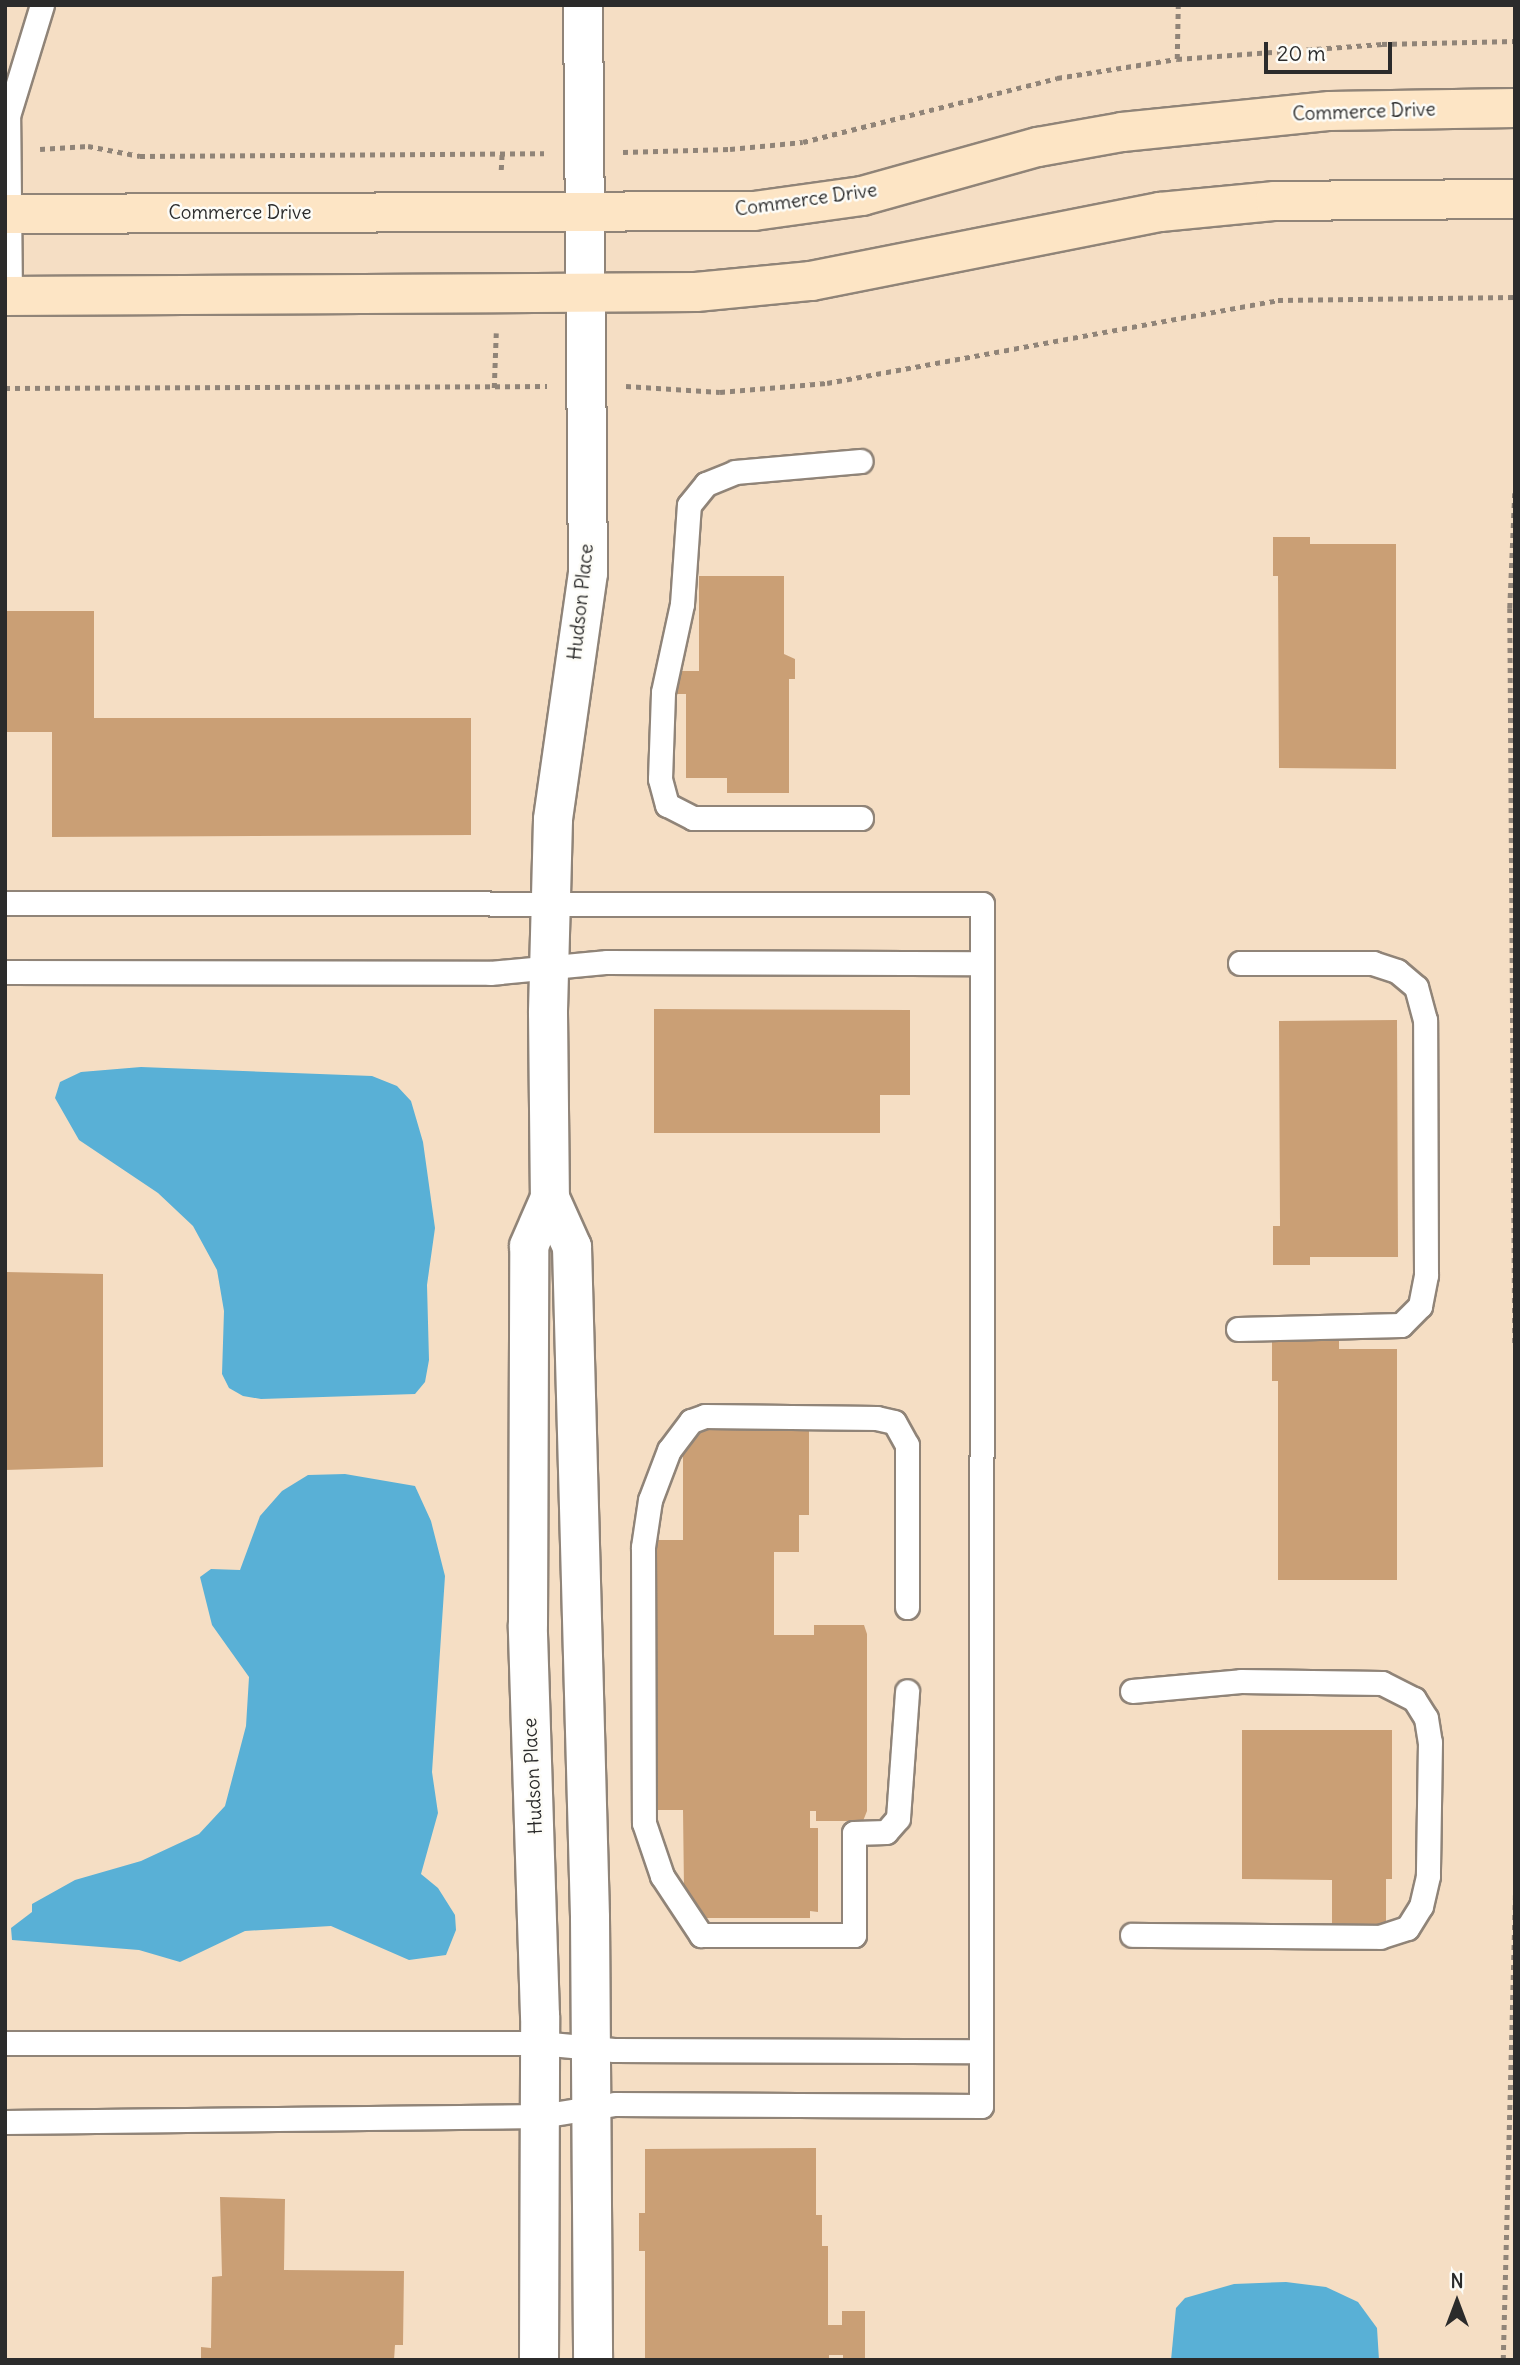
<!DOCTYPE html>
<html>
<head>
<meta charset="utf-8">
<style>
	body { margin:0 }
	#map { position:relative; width:1520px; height:2365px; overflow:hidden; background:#f5dec4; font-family:Delius,sans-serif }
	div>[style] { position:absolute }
	.water>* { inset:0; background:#59b0d6 }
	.building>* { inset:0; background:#ca9f75 }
	.path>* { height:4.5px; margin-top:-2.25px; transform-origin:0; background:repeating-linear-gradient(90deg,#908478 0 5px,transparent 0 10px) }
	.roads { filter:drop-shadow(2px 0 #908478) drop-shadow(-2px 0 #908478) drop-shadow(0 2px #908478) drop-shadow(0 -2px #908478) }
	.lane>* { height:23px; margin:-11.5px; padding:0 11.5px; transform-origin:11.5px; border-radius:11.5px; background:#fff }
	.street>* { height:38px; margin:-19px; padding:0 19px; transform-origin:19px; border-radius:19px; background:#fff }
	.secondary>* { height:38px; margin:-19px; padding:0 19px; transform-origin:19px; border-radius:19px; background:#fde5c5 }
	span { translate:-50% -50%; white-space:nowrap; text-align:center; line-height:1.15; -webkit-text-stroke:5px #fdfcf7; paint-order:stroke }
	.street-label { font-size:19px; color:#2b2b2b }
	.frame { position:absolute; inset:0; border:7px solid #2b2b2b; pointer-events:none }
	.north { position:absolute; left:1422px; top:2267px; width:70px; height:70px; -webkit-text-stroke:5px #fdfcf7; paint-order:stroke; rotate:0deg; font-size:19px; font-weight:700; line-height:28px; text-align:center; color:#2b2b2b }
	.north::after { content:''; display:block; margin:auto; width:24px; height:32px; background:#2b2b2b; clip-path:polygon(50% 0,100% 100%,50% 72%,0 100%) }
	.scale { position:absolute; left:1264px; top:42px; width:128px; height:32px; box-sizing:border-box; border:4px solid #2b2b2b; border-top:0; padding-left:9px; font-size:21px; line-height:24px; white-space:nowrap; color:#2b2b2b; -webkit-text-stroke:5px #fdfcf7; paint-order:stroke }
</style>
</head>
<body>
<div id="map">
	<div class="water">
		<div style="clip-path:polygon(141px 1067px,372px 1076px,397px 1086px,411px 1101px,423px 1142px,435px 1228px,427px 1285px,429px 1360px,425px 1382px,415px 1394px,261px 1399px,243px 1396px,229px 1388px,222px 1374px,224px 1311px,217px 1270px,193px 1226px,158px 1193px,79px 1140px,55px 1098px,60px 1082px,81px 1072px)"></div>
		<div style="clip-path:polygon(345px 1474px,415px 1486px,431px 1521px,445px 1576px,432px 1772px,438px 1813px,421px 1874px,438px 1888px,455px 1915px,456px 1930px,446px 1955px,409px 1960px,331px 1926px,245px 1931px,180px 1962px,139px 1950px,12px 1940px,11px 1928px,32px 1912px,32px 1904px,75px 1880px,141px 1861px,199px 1834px,225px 1806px,246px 1726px,249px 1677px,212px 1625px,200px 1577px,211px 1569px,240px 1570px,260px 1516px,282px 1491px,308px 1475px)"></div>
		<div style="clip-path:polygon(1286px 2282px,1326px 2287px,1358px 2302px,1377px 2328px,1379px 2360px,1171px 2360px,1176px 2308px,1185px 2298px,1234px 2284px)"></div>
	</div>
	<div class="building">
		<div style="clip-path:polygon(1273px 537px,1310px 537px,1310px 544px,1396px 544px,1396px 769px,1279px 768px,1278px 576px,1273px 576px)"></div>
		<div style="clip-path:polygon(699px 576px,784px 576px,784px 654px,795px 659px,795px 679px,789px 679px,789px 793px,727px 793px,727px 778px,686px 778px,686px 694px,673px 694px,673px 671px,699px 671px)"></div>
		<div style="clip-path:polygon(5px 611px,94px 611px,94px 718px,471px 718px,471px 835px,52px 837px,52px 732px,5px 732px)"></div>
		<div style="clip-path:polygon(654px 1009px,910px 1010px,910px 1095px,880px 1095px,880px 1133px,654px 1133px)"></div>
		<div style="clip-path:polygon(1397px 1020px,1398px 1257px,1310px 1257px,1310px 1265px,1273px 1265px,1273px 1226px,1280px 1226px,1279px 1021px)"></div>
		<div style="clip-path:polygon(5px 1272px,103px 1274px,103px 1467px,5px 1470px)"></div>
		<div style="clip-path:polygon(1305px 1334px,1339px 1335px,1339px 1349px,1397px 1349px,1397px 1580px,1278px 1580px,1278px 1381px,1272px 1381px,1272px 1341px,1305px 1341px)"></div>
		<div style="clip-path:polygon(703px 1428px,809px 1428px,809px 1515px,799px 1515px,799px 1552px,774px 1552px,774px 1635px,814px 1635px,814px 1625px,864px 1625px,867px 1634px,867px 1811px,863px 1821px,816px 1821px,816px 1811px,810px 1811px,810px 1828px,818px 1828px,818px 1912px,810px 1911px,810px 1918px,703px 1918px,684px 1889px,683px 1810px,656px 1810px,656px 1540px,683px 1540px,683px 1450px)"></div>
		<div style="clip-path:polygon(1242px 1730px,1392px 1730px,1392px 1879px,1386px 1879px,1386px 1931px,1332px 1931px,1332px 1880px,1242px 1879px)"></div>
		<div style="clip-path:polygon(816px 2148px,816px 2215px,822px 2215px,822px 2246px,828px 2246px,828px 2325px,842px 2325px,842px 2311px,865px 2311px,865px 2360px,843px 2360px,843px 2355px,829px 2355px,829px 2360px,645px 2360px,645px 2251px,639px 2251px,639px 2213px,645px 2213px,645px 2149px)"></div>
		<div style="clip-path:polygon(220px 2197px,285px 2199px,284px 2270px,404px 2271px,403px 2345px,395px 2345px,394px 2360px,201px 2360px,201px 2347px,211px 2348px,212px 2277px,222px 2276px)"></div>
	</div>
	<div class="path">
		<div style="left:1177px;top:59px;width:54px;rotate:-88.9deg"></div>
		<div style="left:40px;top:149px;width:48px;rotate:-3.6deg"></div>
		<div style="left:88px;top:146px;width:53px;rotate:10.9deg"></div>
		<div style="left:140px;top:156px;width:404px;rotate:-0.4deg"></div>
		<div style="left:623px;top:152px;width:107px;rotate:-1.6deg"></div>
		<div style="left:730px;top:149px;width:73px;rotate:-5.5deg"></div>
		<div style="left:803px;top:142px;width:262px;rotate:-14.1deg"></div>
		<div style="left:1057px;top:78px;width:121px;rotate:-9deg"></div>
		<div style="left:1177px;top:59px;width:206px;rotate:-4.2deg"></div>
		<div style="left:1382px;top:44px;width:133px;rotate:-1.3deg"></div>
		<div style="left:501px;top:170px;width:17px;rotate:-87deg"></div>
		<div style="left:626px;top:386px;width:94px;rotate:3.7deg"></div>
		<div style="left:720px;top:392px;width:107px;rotate:-4.8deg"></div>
		<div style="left:827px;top:383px;width:459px;rotate:-10.4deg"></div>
		<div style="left:1278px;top:300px;width:237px;rotate:-0.7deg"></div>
		<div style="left:5px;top:388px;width:542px;rotate:-0.21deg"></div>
		<div style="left:494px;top:388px;width:55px;rotate:-87.9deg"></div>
		<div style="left:1515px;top:493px;width:115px;rotate:92.5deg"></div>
		<div style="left:1510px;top:608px;width:735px;rotate:89.61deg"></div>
		<div style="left:1503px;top:2360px;width:467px;rotate:-88.5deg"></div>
	</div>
	<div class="roads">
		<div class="lane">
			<div style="left:10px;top:296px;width:180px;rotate:-90.6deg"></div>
			<div style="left:8px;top:116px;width:116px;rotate:-73deg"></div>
			<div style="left:861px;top:818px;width:168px;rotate:180deg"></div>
			<div style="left:693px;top:818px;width:29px;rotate:-153deg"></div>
			<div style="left:667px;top:805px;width:27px;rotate:-105deg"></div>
			<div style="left:660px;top:779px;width:87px;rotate:-88deg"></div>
			<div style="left:663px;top:692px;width:90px;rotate:-77.8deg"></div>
			<div style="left:682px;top:604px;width:99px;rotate:-86deg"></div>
			<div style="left:689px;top:505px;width:27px;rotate:-51deg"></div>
			<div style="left:706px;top:484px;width:31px;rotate:-22deg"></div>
			<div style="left:735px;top:472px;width:126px;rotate:-5deg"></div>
			<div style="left:5px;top:903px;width:977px;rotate:0.06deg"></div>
			<div style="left:982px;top:904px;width:1202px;rotate:90.05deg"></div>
			<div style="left:981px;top:2106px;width:366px;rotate:-179.7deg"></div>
			<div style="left:615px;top:2104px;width:76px;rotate:170.9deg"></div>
			<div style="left:540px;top:2116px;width:535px;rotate:179.36deg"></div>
			<div style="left:5px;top:972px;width:485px;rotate:0.1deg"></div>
			<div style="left:490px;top:973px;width:118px;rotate:-5.4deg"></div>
			<div style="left:607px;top:962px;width:375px;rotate:0.2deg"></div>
			<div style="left:1238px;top:1329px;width:163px;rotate:-1.4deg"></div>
			<div style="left:1401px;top:1325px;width:27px;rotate:-45deg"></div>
			<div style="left:1420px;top:1306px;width:32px;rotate:-79deg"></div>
			<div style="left:1426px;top:1275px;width:255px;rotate:-90.2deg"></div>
			<div style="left:1425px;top:1020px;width:34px;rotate:-105deg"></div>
			<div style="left:1416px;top:987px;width:25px;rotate:-140deg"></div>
			<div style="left:1397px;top:971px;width:25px;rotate:-162deg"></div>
			<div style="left:1373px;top:963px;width:133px;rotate:180deg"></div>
			<div style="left:907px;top:1607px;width:162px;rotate:-90deg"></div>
			<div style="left:907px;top:1445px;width:26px;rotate:-119deg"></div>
			<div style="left:894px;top:1422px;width:17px;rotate:-167deg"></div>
			<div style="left:877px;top:1418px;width:172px;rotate:-179.3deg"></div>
			<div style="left:705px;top:1416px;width:15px;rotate:160deg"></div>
			<div style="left:691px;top:1421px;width:36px;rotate:127deg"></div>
			<div style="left:669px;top:1450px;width:53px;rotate:110.8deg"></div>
			<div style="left:650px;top:1500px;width:48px;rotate:98.5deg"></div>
			<div style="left:643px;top:1547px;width:276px;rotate:89.8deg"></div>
			<div style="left:644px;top:1823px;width:56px;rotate:71.2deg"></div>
			<div style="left:662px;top:1876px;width:71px;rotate:56.5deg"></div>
			<div style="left:701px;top:1935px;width:153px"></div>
			<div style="left:854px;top:1935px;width:102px;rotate:-90deg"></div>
			<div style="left:854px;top:1833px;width:32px;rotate:-2deg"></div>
			<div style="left:886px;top:1832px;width:18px;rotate:-49deg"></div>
			<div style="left:898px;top:1818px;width:127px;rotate:-85.9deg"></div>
			<div style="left:1132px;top:1691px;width:109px;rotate:-5.2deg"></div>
			<div style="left:1241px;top:1681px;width:141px;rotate:0.8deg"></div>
			<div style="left:1382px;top:1683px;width:36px;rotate:27deg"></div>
			<div style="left:1414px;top:1699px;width:22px;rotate:58deg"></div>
			<div style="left:1426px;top:1718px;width:24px;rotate:81deg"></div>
			<div style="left:1430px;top:1742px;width:134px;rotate:90.9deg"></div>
			<div style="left:1428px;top:1876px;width:31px;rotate:103deg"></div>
			<div style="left:1421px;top:1906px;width:26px;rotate:122deg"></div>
			<div style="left:1407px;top:1928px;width:28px;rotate:162deg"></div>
			<div style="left:1380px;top:1937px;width:248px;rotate:-179.5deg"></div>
			<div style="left:5px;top:2043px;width:535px"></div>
			<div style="left:540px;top:2043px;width:74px;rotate:5.4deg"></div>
			<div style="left:614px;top:2050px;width:367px;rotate:0.2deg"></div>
		</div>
		<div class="street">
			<div style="left:583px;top:5px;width:568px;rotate:89.5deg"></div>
			<div style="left:588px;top:573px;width:249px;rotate:98.1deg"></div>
			<div style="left:553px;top:820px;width:193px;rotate:91.5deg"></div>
			<div style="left:548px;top:1013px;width:185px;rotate:89.4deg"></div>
			<div style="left:550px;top:1198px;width:54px;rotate:65.8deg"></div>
			<div style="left:572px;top:1247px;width:671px;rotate:88.46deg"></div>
			<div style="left:590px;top:1918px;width:442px;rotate:89.6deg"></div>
			<div style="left:539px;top:2360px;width:344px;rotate:-89.8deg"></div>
			<div style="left:540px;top:2016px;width:391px;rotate:-91.8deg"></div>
			<div style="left:528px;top:1625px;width:379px;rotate:-89.8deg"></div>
			<div style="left:529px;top:1246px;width:52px;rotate:-66.4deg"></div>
		</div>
		<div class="secondary">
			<div style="left:5px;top:214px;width:749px;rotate:-0.23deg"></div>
			<div style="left:754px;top:211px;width:109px;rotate:-7.9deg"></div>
			<div style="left:862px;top:196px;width:183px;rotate:-15.6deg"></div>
			<div style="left:1038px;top:147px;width:85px;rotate:-10.1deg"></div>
			<div style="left:1122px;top:132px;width:209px;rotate:-5.8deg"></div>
			<div style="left:1330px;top:111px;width:185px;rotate:-0.9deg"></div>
			<div style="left:5px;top:296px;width:691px;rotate:-0.33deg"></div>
			<div style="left:696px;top:292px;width:116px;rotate:-5.5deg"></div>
			<div style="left:811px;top:281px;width:356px;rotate:-11.2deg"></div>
			<div style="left:1160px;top:212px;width:116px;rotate:-5.5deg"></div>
			<div style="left:1275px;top:201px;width:240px;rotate:-0.5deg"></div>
		</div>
	</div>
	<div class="street-label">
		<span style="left:1364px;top:112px;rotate:-2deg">Commerce Drive</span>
		<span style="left:806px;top:200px;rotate:-8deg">Commerce Drive</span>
		<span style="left:240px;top:213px">Commerce Drive</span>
		<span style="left:581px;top:602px;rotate:-84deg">Hudson Place</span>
		<span style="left:533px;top:1776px;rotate:-93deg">Hudson Place</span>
	</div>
	<div class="frame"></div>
	<div class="north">N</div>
	<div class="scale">20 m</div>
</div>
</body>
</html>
